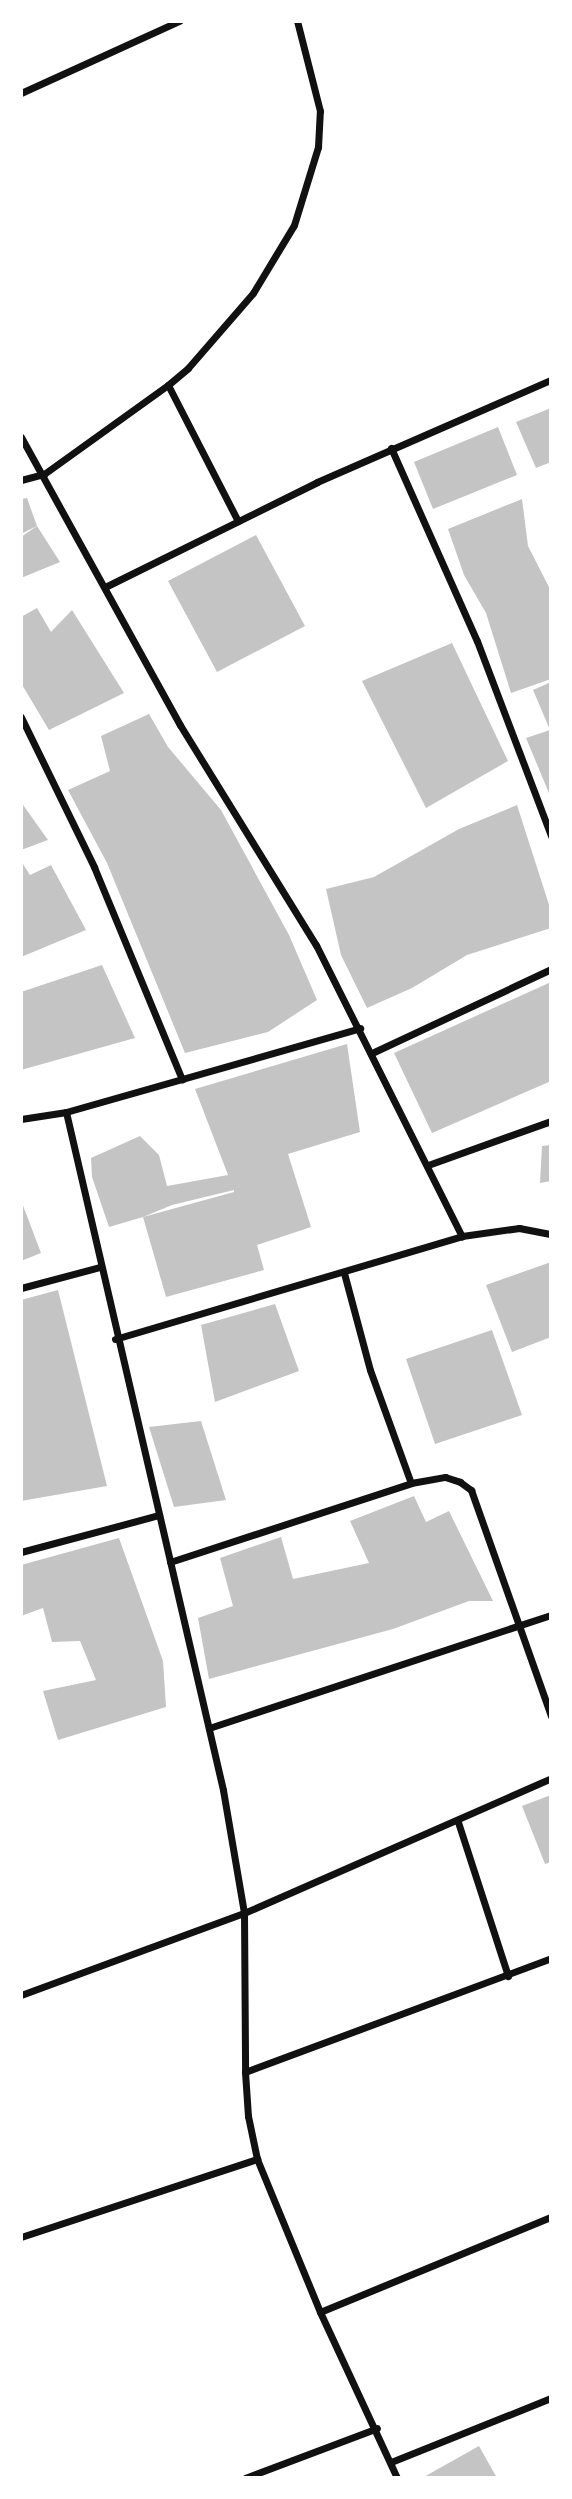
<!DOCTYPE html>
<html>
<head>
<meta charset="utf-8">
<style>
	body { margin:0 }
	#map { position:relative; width:572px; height:2499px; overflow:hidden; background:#fff; font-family:Barlow,sans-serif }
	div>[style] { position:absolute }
	.building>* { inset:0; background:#c4c4c4 }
	.minor>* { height:7px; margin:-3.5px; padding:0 3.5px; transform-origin:3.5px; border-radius:3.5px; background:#111 }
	span { translate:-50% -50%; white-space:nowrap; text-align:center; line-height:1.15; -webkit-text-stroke:5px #fff; paint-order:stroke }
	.frame { position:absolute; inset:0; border:23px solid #fff; pointer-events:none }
</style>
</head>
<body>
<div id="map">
	<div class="building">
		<div style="clip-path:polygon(551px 408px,551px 462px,536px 468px,516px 422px)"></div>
		<div style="clip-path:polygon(498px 427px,517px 475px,433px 509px,414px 462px)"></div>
		<div style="clip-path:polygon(27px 498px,37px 526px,21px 534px,21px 499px)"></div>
		<div style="clip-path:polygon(522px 499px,528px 546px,551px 591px,551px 679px,511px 693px,486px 613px,464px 575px,448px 529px)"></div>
		<div style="clip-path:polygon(37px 526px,60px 562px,21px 578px,21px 537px)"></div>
		<div style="clip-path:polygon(256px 535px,305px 626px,217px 672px,168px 581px)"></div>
		<div style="clip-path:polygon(37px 608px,51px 632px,72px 610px,124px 693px,49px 730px,21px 683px,21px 617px)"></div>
		<div style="clip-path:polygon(452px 643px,508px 761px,426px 808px,362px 681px)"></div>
		<div style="clip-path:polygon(551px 682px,551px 798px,526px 738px,550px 730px,533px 690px)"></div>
		<div style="clip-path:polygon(149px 714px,168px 747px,221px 810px,289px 935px,317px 1000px,268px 1032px,185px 1053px,107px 863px,68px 790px,110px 771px,101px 736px)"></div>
		<div style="clip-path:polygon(21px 802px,48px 840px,21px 850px)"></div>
		<div style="clip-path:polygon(517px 805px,551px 911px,551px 928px,467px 955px,412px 988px,367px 1008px,341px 955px,326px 889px,374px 877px,459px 829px)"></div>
		<div style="clip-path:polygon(21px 861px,30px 875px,51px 865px,86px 930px,21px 957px)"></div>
		<div style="clip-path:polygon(102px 965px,135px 1038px,21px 1070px,21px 992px)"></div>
		<div style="clip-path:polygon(551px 982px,551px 1081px,432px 1133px,394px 1053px)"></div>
		<div style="clip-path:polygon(evenodd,347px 1044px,360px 1132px,288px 1154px,311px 1227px,257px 1245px,264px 1270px,166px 1297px,143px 1217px,109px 1227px,92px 1177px,91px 1158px,140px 1136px,159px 1155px,167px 1186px,228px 1175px,195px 1089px,347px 1044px,234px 1190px,234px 1192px,143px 1217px,172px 1205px,234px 1190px)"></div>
		<div style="clip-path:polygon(551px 1145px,551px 1181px,540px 1183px,542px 1146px)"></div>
		<div style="clip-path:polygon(21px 1200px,41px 1253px,21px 1261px)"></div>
		<div style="clip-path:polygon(551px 1262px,551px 1337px,512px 1352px,486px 1285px)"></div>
		<div style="clip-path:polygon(58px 1290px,107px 1486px,21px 1501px,21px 1300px)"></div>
		<div style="clip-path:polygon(275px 1304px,299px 1371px,215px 1402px,201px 1325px)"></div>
		<div style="clip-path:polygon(492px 1330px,522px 1415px,435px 1444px,406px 1359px)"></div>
		<div style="clip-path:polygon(201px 1421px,226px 1500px,174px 1507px,149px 1427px)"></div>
		<div style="clip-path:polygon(414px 1496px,426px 1522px,449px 1511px,493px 1601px,469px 1601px,393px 1629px,209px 1679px,198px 1618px,233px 1606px,220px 1558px,281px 1537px,293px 1579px,369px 1563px,350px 1521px)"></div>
		<div style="clip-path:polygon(119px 1538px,163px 1661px,166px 1707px,58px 1740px,43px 1691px,96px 1680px,80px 1641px,52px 1642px,43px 1608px,21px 1616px,21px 1565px)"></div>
		<div style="clip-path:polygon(551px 1795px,551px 1862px,545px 1864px,522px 1806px)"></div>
		<div style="clip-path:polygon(479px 2446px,497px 2478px,422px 2478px)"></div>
	</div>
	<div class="minor">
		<div style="left:21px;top:93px;width:174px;rotate:-24.5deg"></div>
		<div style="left:168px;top:385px;width:153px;rotate:62.8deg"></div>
		<div style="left:21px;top:437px;width:329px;rotate:61.1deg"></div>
		<div style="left:180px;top:725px;width:259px;rotate:58.3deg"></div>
		<div style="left:316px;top:945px;width:326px;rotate:63.4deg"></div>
		<div style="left:391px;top:448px;width:211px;rotate:66deg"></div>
		<div style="left:477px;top:641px;width:209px;rotate:69.2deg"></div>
		<div style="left:21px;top:480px;width:24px;rotate:-15deg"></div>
		<div style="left:44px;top:474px;width:153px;rotate:-35.7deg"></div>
		<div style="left:168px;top:385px;width:26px;rotate:-40deg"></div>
		<div style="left:188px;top:368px;width:99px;rotate:-49.1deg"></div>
		<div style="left:253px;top:293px;width:79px;rotate:-58.9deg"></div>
		<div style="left:294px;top:225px;width:82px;rotate:-72.9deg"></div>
		<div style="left:318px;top:147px;width:36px;rotate:-87deg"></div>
		<div style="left:320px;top:111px;width:93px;rotate:-104.3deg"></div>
		<div style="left:105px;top:587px;width:237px;rotate:-26.3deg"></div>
		<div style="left:317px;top:482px;width:255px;rotate:-23.6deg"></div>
		<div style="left:21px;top:717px;width:167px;rotate:64deg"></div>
		<div style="left:94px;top:867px;width:230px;rotate:67.5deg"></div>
		<div style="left:374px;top:1052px;width:195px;rotate:-25.1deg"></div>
		<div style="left:66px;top:1112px;width:696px;rotate:76.96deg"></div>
		<div style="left:223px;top:1790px;width:125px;rotate:80.3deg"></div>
		<div style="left:244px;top:1913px;width:159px;rotate:89.6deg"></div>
		<div style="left:245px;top:2072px;width:44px;rotate:86.1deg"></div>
		<div style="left:248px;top:2116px;width:44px;rotate:78.2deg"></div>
		<div style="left:257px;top:2159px;width:165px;rotate:67.6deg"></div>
		<div style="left:320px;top:2312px;width:183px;rotate:65.1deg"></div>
		<div style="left:21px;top:1119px;width:46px;rotate:-8.8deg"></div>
		<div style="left:66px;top:1112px;width:306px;rotate:-15.9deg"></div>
		<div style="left:428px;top:1165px;width:131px;rotate:-19.7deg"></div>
		<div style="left:344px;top:1273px;width:100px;rotate:75deg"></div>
		<div style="left:370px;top:1370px;width:120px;rotate:70.1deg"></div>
		<div style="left:21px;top:1288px;width:82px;rotate:-14.9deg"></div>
		<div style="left:115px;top:1339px;width:362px;rotate:-16.5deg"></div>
		<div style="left:462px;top:1236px;width:58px;rotate:-8deg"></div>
		<div style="left:519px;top:1228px;width:33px;rotate:11deg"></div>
		<div style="left:21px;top:1552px;width:143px;rotate:-15deg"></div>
		<div style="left:170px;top:1562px;width:254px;rotate:-18.1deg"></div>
		<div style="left:411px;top:1483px;width:35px;rotate:-10deg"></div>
		<div style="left:445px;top:1477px;width:16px;rotate:18deg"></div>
		<div style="left:460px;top:1482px;width:14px;rotate:36deg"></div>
		<div style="left:471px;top:1490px;width:240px;rotate:70.5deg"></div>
		<div style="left:209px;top:1728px;width:360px;rotate:-18.3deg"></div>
		<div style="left:458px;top:1822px;width:162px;rotate:72deg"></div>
		<div style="left:21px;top:1995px;width:238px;rotate:-20.2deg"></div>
		<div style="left:244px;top:1913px;width:335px;rotate:-23.7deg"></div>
		<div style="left:245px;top:2072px;width:327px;rotate:-20.4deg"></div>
		<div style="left:21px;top:2237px;width:249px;rotate:-18.3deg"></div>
		<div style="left:320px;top:2312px;width:250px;rotate:-22.4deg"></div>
		<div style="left:391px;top:2462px;width:172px;rotate:-21.8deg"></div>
		<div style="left:245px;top:2478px;width:141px;rotate:-20.7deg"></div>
	</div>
	<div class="frame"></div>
</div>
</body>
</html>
